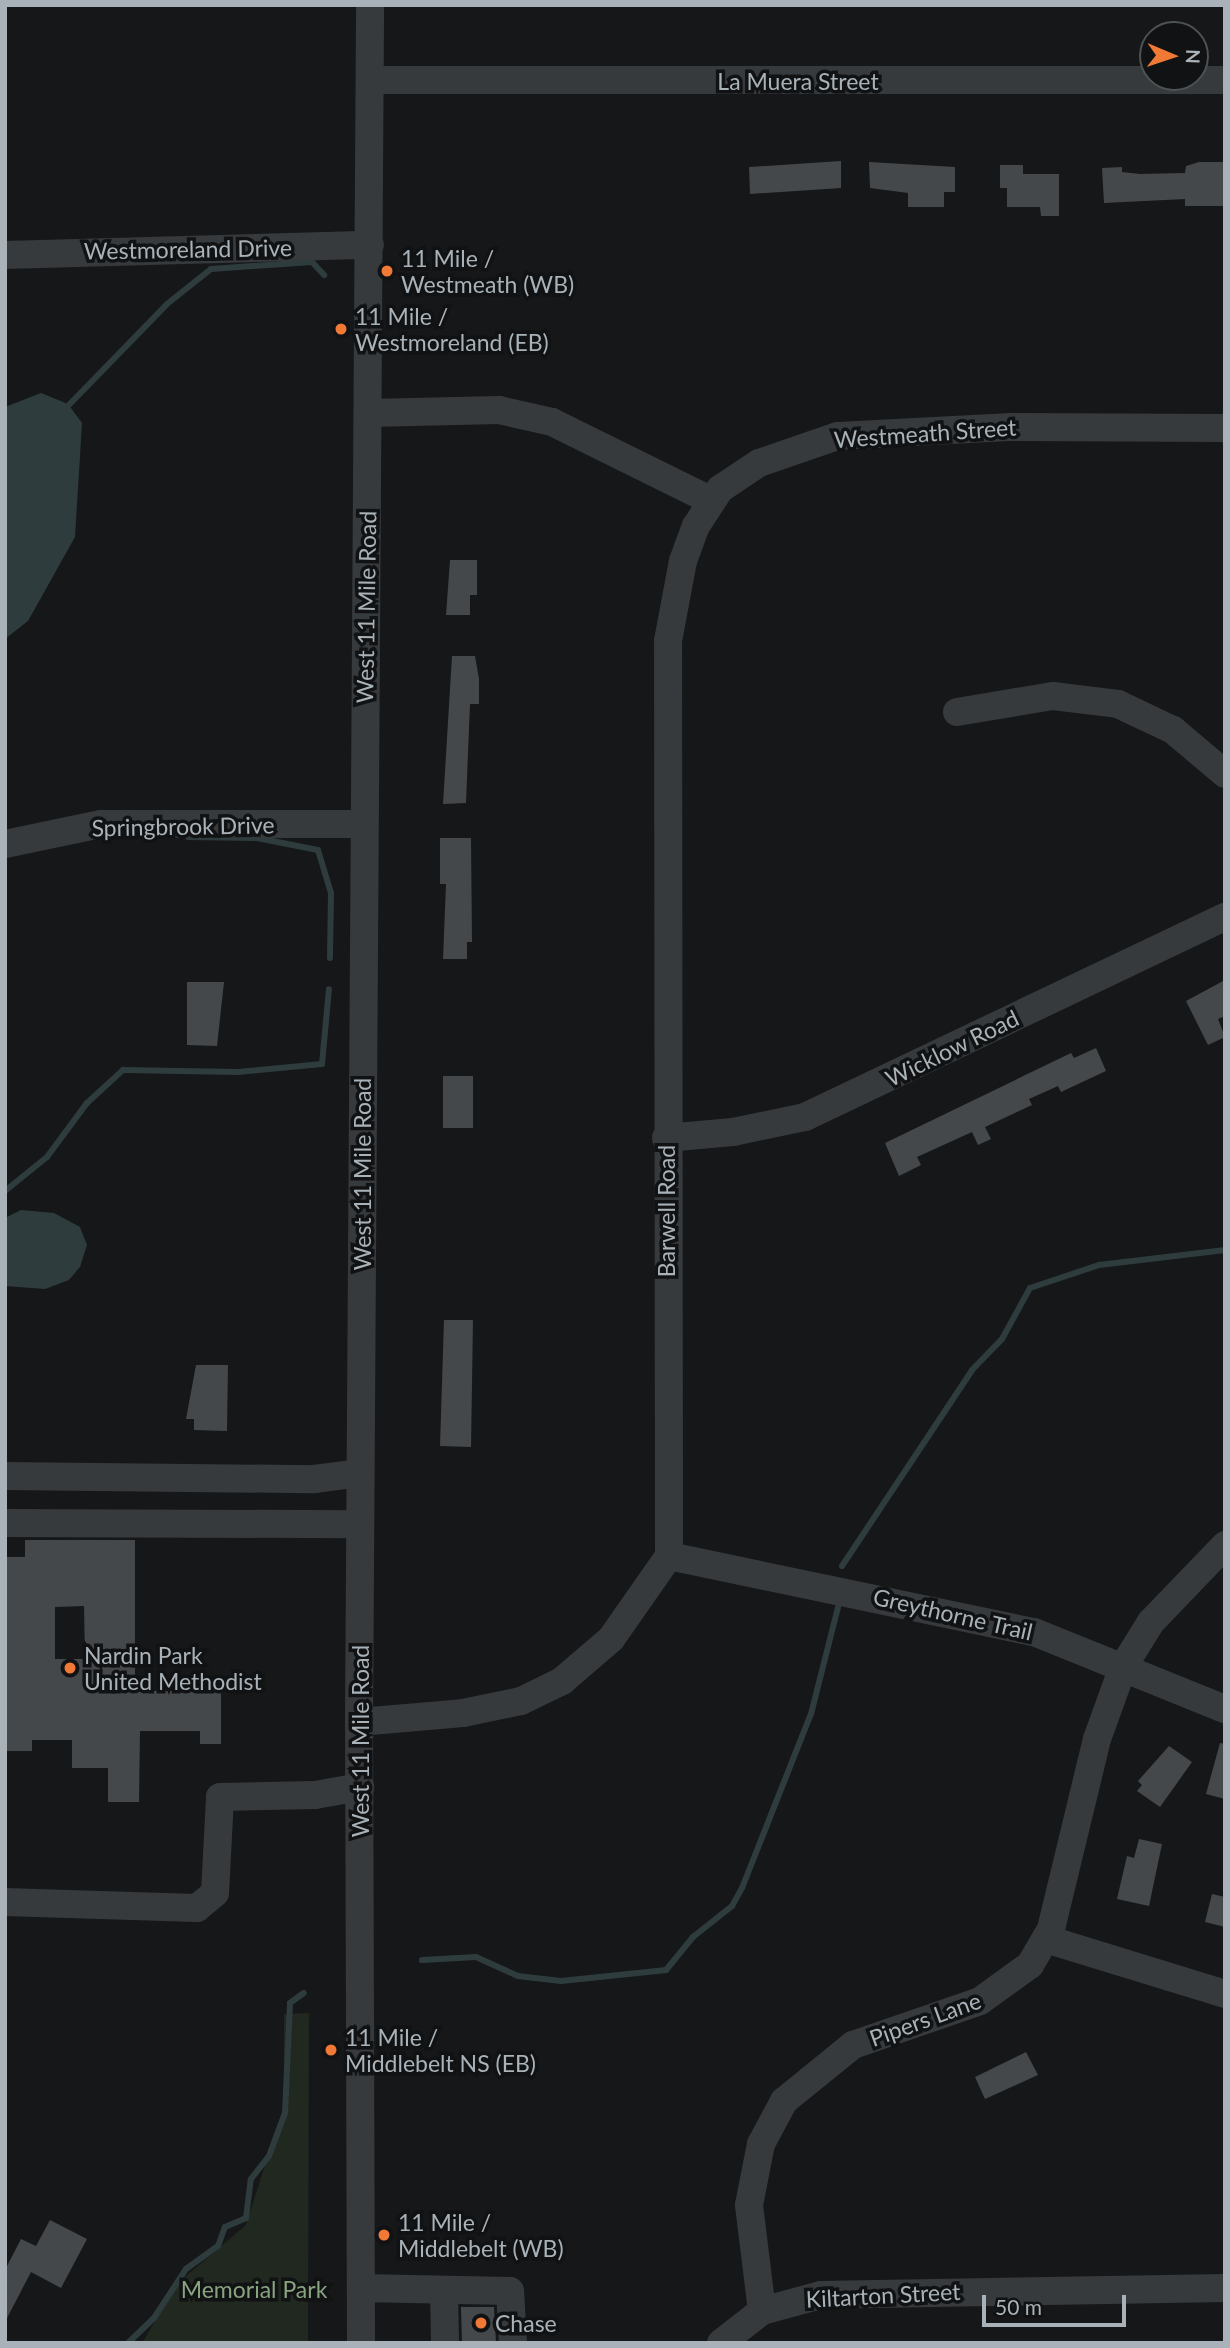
<!DOCTYPE html>
<html>
<head>
<meta charset="utf-8">
<style>
	body { margin:0 }
	#map { position:relative; width:1230px; height:2348px; overflow:hidden; background:#161718; font-family:Lato,sans-serif }
	div>[style] { position:absolute }
	.green>* { inset:0; background:#212820 }
	.water>* { inset:0; background:#2e3c3e }
	.stream>* { height:6px; margin:-3px; padding:0 3px; transform-origin:3px; border-radius:3px; background:#2e3c3e }
	.building>* { inset:0; background:#45484b }
	.minor>* { height:28px; margin:-14px; padding:0 14px; transform-origin:14px; border-radius:14px; background:#373a3d }
	.dots>* { width:19px; height:19px; translate:-50% -50%; box-sizing:border-box; border:4px solid #111213; border-radius:50% }
	span { translate:-50% -50%; white-space:nowrap; text-align:center; line-height:1.15; -webkit-text-stroke:7px #111213; paint-order:stroke }
	.street-label { font-size:23px; color:#a8b2b8 }
	.poi-label { font-size:23px; color:#a8b2b8 }
	.left { translate:0 -50%; text-align:left }
	.park-label { font-size:23px; color:#88a37f }
	.frame { position:absolute; inset:0; border:7px solid #a8b2b8; pointer-events:none }
	.north { position:absolute; left:1139px; top:21px; width:70px; height:70px; box-sizing:border-box; background:#111213; border:2px solid #4d5255; border-radius:50%; rotate:92deg; font-size:19px; font-weight:700; line-height:28px; text-align:center; color:#a8b2b8 }
	.north::after { content:''; display:block; margin:auto; width:24px; height:32px; background:#f07936; clip-path:polygon(50% 0,100% 100%,50% 72%,0 100%) }
	.scale { position:absolute; left:982px; top:2295px; width:144px; height:32px; box-sizing:border-box; border:4px solid #a8b2b8; border-top:0; padding-left:9px; font-size:21px; line-height:24px; white-space:nowrap; color:#a8b2b8; -webkit-text-stroke:5px #111213; paint-order:stroke }
</style>
</head>
<body>
<div id="map">
	<div class="green">
		<div style="clip-path:polygon(309px 2013px,308px 2343px,142px 2343px,179px 2282px,246px 2225px,284px 2105px,284px 2014px)"></div>
	</div>
	<div class="water">
		<div style="clip-path:polygon(41px 393px,68px 404px,82px 423px,75px 537px,28px 621px,5px 639px,5px 407px)"></div>
		<div style="clip-path:polygon(21px 1210px,54px 1213px,80px 1227px,87px 1245px,80px 1267px,69px 1280px,45px 1289px,5px 1286px,5px 1218px)"></div>
	</div>
	<div class="stream">
		<div style="left:65px;top:409px;width:146px;rotate:-45.8deg"></div>
		<div style="left:167px;top:304px;width:56px;rotate:-38.5deg"></div>
		<div style="left:211px;top:269px;width:101px;rotate:-4deg"></div>
		<div style="left:312px;top:262px;width:18px;rotate:47deg"></div>
		<div style="left:188px;top:837px;width:69px;rotate:0.8deg"></div>
		<div style="left:257px;top:838px;width:62px;rotate:11.1deg"></div>
		<div style="left:318px;top:850px;width:45px;rotate:73.2deg"></div>
		<div style="left:331px;top:893px;width:65px;rotate:90.9deg"></div>
		<div style="left:5px;top:1191px;width:54px;rotate:-39deg"></div>
		<div style="left:47px;top:1157px;width:67px;rotate:-53.5deg"></div>
		<div style="left:87px;top:1103px;width:49px;rotate:-42.5deg"></div>
		<div style="left:123px;top:1070px;width:115px;rotate:1deg"></div>
		<div style="left:238px;top:1072px;width:84px;rotate:-5.4deg"></div>
		<div style="left:322px;top:1064px;width:75px;rotate:-84.7deg"></div>
		<div style="left:842px;top:1566px;width:235px;rotate:-56.4deg"></div>
		<div style="left:972px;top:1370px;width:43px;rotate:-45.9deg"></div>
		<div style="left:1002px;top:1339px;width:58px;rotate:-61.2deg"></div>
		<div style="left:1030px;top:1288px;width:73px;rotate:-18.4deg"></div>
		<div style="left:1099px;top:1265px;width:127px;rotate:-6.8deg"></div>
		<div style="left:422px;top:1960px;width:54px;rotate:-3.2deg"></div>
		<div style="left:476px;top:1957px;width:46px;rotate:24.3deg"></div>
		<div style="left:518px;top:1976px;width:43px;rotate:6.6deg"></div>
		<div style="left:561px;top:1981px;width:106px;rotate:-6deg"></div>
		<div style="left:666px;top:1970px;width:43px;rotate:-50.7deg"></div>
		<div style="left:693px;top:1937px;width:50px;rotate:-38.5deg"></div>
		<div style="left:732px;top:1906px;width:21px;rotate:-61deg"></div>
		<div style="left:742px;top:1888px;width:187px;rotate:-68.4deg"></div>
		<div style="left:811px;top:1714px;width:110px;rotate:-75.8deg"></div>
		<div style="left:128px;top:2343px;width:36px;rotate:-44deg"></div>
		<div style="left:154px;top:2318px;width:59px;rotate:-56.9deg"></div>
		<div style="left:186px;top:2269px;width:39px;rotate:-36deg"></div>
		<div style="left:218px;top:2246px;width:20px;rotate:-70deg"></div>
		<div style="left:225px;top:2227px;width:23px;rotate:-23deg"></div>
		<div style="left:246px;top:2218px;width:39px;rotate:-83deg"></div>
		<div style="left:251px;top:2179px;width:29px;rotate:-52deg"></div>
		<div style="left:269px;top:2156px;width:46px;rotate:-69.6deg"></div>
		<div style="left:285px;top:2113px;width:110px;rotate:-87.4deg"></div>
		<div style="left:290px;top:2003px;width:17px;rotate:-36deg"></div>
	</div>
	<div class="building">
		<div style="clip-path:polygon(841px 161px,841px 188px,750px 194px,749px 167px)"></div>
		<div style="clip-path:polygon(869px 162px,955px 167px,955px 192px,944px 192px,944px 207px,908px 207px,908px 193px,870px 188px)"></div>
		<div style="clip-path:polygon(1199px 162px,1225px 162px,1225px 206px,1185px 206px,1185px 199px,1104px 203px,1102px 168px,1122px 167px,1122px 172px,1140px 174px,1185px 173px,1186px 166px)"></div>
		<div style="clip-path:polygon(1000px 165px,1023px 165px,1023px 174px,1059px 174px,1059px 216px,1041px 216px,1040px 207px,1007px 207px,1007px 188px,1000px 188px)"></div>
		<div style="clip-path:polygon(450px 560px,477px 560px,477px 595px,470px 595px,470px 615px,446px 615px)"></div>
		<div style="clip-path:polygon(452px 656px,475px 656px,479px 679px,479px 704px,470px 704px,466px 803px,443px 804px)"></div>
		<div style="clip-path:polygon(440px 838px,471px 838px,472px 942px,467px 942px,467px 959px,443px 959px,446px 884px,440px 884px)"></div>
		<div style="clip-path:polygon(1225px 980px,1225px 1016px,1218px 1019px,1225px 1037px,1208px 1045px,1186px 1001px)"></div>
		<div style="clip-path:polygon(187px 982px,224px 982px,217px 1046px,187px 1045px)"></div>
		<div style="clip-path:polygon(1096px 1048px,1106px 1071px,1061px 1092px,1058px 1086px,1029px 1099px,1032px 1105px,985px 1127px,991px 1139px,978px 1145px,972px 1132px,917px 1157px,921px 1165px,899px 1176px,885px 1143px,1071px 1053px,1074px 1058px)"></div>
		<div style="clip-path:polygon(443px 1076px,473px 1076px,473px 1128px,443px 1128px)"></div>
		<div style="clip-path:polygon(444px 1320px,473px 1320px,471px 1447px,440px 1446px)"></div>
		<div style="clip-path:polygon(196px 1365px,228px 1365px,227px 1431px,194px 1430px,194px 1419px,186px 1419px)"></div>
		<div style="clip-path:polygon(evenodd,25px 1540px,135px 1540px,135px 1691px,201px 1691px,201px 1678px,221px 1678px,221px 1744px,200px 1744px,200px 1731px,140px 1731px,139px 1802px,108px 1802px,108px 1768px,72px 1768px,72px 1740px,32px 1740px,32px 1751px,5px 1751px,5px 1571px,7px 1557px,25px 1557px,25px 1540px,84px 1606px,85px 1659px,55px 1659px,55px 1607px,84px 1606px)"></div>
		<div style="clip-path:polygon(1220px 1743px,1225px 1744px,1225px 1799px,1206px 1794px)"></div>
		<div style="clip-path:polygon(1169px 1746px,1192px 1762px,1160px 1807px,1137px 1791px,1142px 1785px,1138px 1781px)"></div>
		<div style="clip-path:polygon(1139px 1839px,1162px 1844px,1149px 1906px,1117px 1899px,1127px 1856px,1134px 1858px)"></div>
		<div style="clip-path:polygon(1212px 1894px,1225px 1897px,1225px 1927px,1205px 1922px)"></div>
		<div style="clip-path:polygon(1026px 2052px,1038px 2075px,985px 2099px,975px 2077px)"></div>
		<div style="clip-path:polygon(50px 2220px,87px 2239px,61px 2288px,31px 2272px,5px 2322px,5px 2270px,21px 2239px,36px 2246px)"></div>
		<div style="clip-path:polygon(461px 2307px,494px 2307px,496px 2343px,462px 2343px)"></div>
	</div>
	<div class="minor">
		<div style="left:370px;top:80px;width:855px"></div>
		<div style="left:5px;top:255px;width:365px;rotate:-1.6deg"></div>
		<div style="left:370px;top:413px;width:129px;rotate:-1.3deg"></div>
		<div style="left:499px;top:410px;width:54px;rotate:12.8deg"></div>
		<div style="left:552px;top:422px;width:178px;rotate:26.3deg"></div>
		<div style="left:957px;top:712px;width:97px;rotate:-9.5deg"></div>
		<div style="left:1053px;top:696px;width:65px;rotate:7deg"></div>
		<div style="left:1118px;top:704px;width:61px;rotate:25.3deg"></div>
		<div style="left:1173px;top:730px;width:68px;rotate:40.2deg"></div>
		<div style="left:5px;top:844px;width:98px;rotate:-11.8deg"></div>
		<div style="left:101px;top:824px;width:262px"></div>
		<div style="left:666px;top:1138px;width:67px;rotate:-5.1deg"></div>
		<div style="left:733px;top:1132px;width:74px;rotate:-11.8deg"></div>
		<div style="left:805px;top:1117px;width:465px;rotate:-25.5deg"></div>
		<div style="left:5px;top:1476px;width:309px;rotate:0.6deg"></div>
		<div style="left:314px;top:1479px;width:46px;rotate:-7.4deg"></div>
		<div style="left:5px;top:1523px;width:355px;rotate:0.2deg"></div>
		<div style="left:669px;top:1556px;width:373px;rotate:11.8deg"></div>
		<div style="left:1034px;top:1632px;width:206px;rotate:22deg"></div>
		<div style="left:359px;top:1722px;width:104px;rotate:-4.9deg"></div>
		<div style="left:463px;top:1713px;width:59px;rotate:-11.7deg"></div>
		<div style="left:521px;top:1701px;width:46px;rotate:-26deg"></div>
		<div style="left:562px;top:1681px;width:65px;rotate:-40.6deg"></div>
		<div style="left:611px;top:1639px;width:101px;rotate:-55.1deg"></div>
		<div style="left:669px;top:1556px;width:915px;rotate:-90.06deg"></div>
		<div style="left:668px;top:641px;width:81px;rotate:-79.4deg"></div>
		<div style="left:683px;top:561px;width:37px;rotate:-70deg"></div>
		<div style="left:696px;top:526px;width:44px;rotate:-57deg"></div>
		<div style="left:720px;top:489px;width:47px;rotate:-33.7deg"></div>
		<div style="left:759px;top:463px;width:83px;rotate:-18.9deg"></div>
		<div style="left:838px;top:436px;width:174px;rotate:-3deg"></div>
		<div style="left:1012px;top:427px;width:213px;rotate:0.3deg"></div>
		<div style="left:5px;top:1902px;width:192px;rotate:1.8deg"></div>
		<div style="left:197px;top:1908px;width:23px;rotate:-40deg"></div>
		<div style="left:215px;top:1893px;width:96px;rotate:-87deg"></div>
		<div style="left:220px;top:1797px;width:95px;rotate:-1.2deg"></div>
		<div style="left:315px;top:1795px;width:46px;rotate:-10.1deg"></div>
		<div style="left:1046px;top:1939px;width:187px;rotate:17.1deg"></div>
		<div style="left:361px;top:2288px;width:149px;rotate:1.2deg"></div>
		<div style="left:510px;top:2291px;width:52px;rotate:86.7deg"></div>
		<div style="left:444px;top:2290px;width:53px;rotate:88.9deg"></div>
		<div style="left:762px;top:2311px;width:107px;rotate:-97deg"></div>
		<div style="left:749px;top:2205px;width:62px;rotate:-78.9deg"></div>
		<div style="left:761px;top:2144px;width:49px;rotate:-61.9deg"></div>
		<div style="left:784px;top:2101px;width:89px;rotate:-39.1deg"></div>
		<div style="left:853px;top:2045px;width:134px;rotate:-19.1deg"></div>
		<div style="left:980px;top:2001px;width:62px;rotate:-35.8deg"></div>
		<div style="left:1030px;top:1965px;width:42px;rotate:-59.7deg"></div>
		<div style="left:1051px;top:1929px;width:195px;rotate:-76.4deg"></div>
		<div style="left:1097px;top:1739px;width:77px;rotate:-70.1deg"></div>
		<div style="left:1123px;top:1667px;width:53px;rotate:-58.1deg"></div>
		<div style="left:1151px;top:1622px;width:107px;rotate:-46.1deg"></div>
		<div style="left:361px;top:2343px;width:621px;rotate:-90.18deg"></div>
		<div style="left:359px;top:1722px;width:1717px;rotate:-89.63deg"></div>
		<div style="left:721px;top:2343px;width:52px;rotate:-38deg"></div>
		<div style="left:762px;top:2311px;width:61px;rotate:-15.2deg"></div>
		<div style="left:821px;top:2295px;width:404px;rotate:-1deg"></div>
	</div>
	<div class="dots">
		<div style="left:387px;top:271px;background:#f07936"></div>
		<div style="left:341px;top:329px;background:#f07936"></div>
		<div style="left:70px;top:1668px;background:#f07936"></div>
		<div style="left:331px;top:2050px;background:#f07936"></div>
		<div style="left:384px;top:2235px;background:#f07936"></div>
		<div style="left:481px;top:2323px;background:#f07936"></div>
	</div>
	<div class="street-label">
		<span style="left:798px;top:81px">La Muera Street</span>
		<span style="left:188px;top:249px;rotate:-1deg">Westmoreland Drive</span>
		<span style="left:925px;top:433px;rotate:-4deg">Westmeath Street</span>
		<span style="left:366px;top:607px;rotate:-89deg">West 11 Mile Road</span>
		<span style="left:183px;top:826px;rotate:-1deg">Springbrook Drive</span>
		<span style="left:952px;top:1048px;rotate:-26deg">Wicklow Road</span>
		<span style="left:362px;top:1174px;rotate:-90deg">West 11 Mile Road</span>
		<span style="left:666px;top:1211px;rotate:-90deg">Barwell Road</span>
		<span style="left:953px;top:1614px;rotate:13deg">Greythorne Trail</span>
		<span style="left:360px;top:1741px;rotate:-90deg">West 11 Mile Road</span>
		<span style="left:925px;top:2019px;rotate:-20deg">Pipers Lane</span>
		<span style="left:883px;top:2295px;rotate:-3deg">Kiltarton Street</span>
	</div>
	<div class="poi-label">
		<span class="left" style="left:401px;top:271px">11 Mile /<br>Westmeath (WB)</span>
		<span class="left" style="left:355px;top:329px">11 Mile /<br>Westmoreland (EB)</span>
		<span class="left" style="left:84px;top:1668px">Nardin Park<br>United Methodist</span>
		<span class="left" style="left:345px;top:2050px">11 Mile /<br>Middlebelt NS (EB)</span>
		<span class="left" style="left:398px;top:2235px">11 Mile /<br>Middlebelt (WB)</span>
		<span class="left" style="left:495px;top:2323px">Chase</span>
	</div>
	<div class="park-label">
		<span style="left:254px;top:2289px">Memorial Park</span>
	</div>
	<div class="frame"></div>
	<div class="north">N</div>
	<div class="scale">50 m</div>
</div>
</body>
</html>
